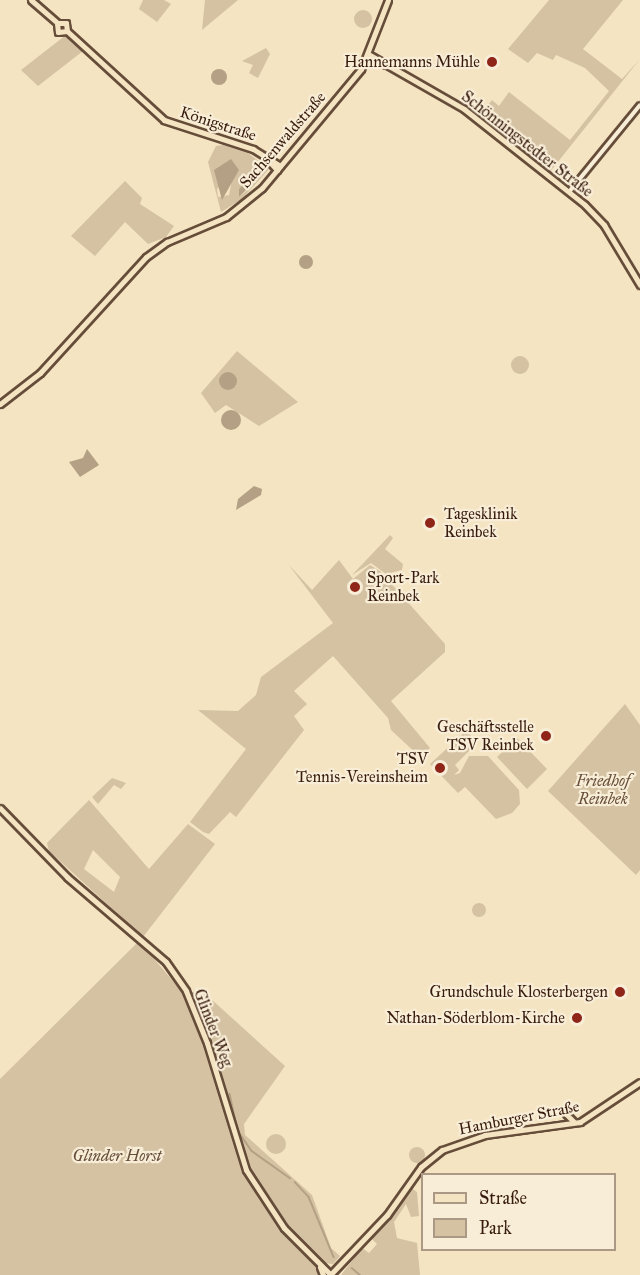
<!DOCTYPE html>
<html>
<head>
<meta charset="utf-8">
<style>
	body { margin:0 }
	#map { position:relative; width:640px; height:1275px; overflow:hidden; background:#f4e4c2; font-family:"IM FELL Great Primer",serif }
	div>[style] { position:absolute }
	.green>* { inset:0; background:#d4c2a3 }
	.round { border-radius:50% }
	.water>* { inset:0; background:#b4a084 }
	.stream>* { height:1.5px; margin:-0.75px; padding:0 0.75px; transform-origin:0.75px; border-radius:0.75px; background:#b4a084 }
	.roads { filter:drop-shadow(2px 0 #664d3a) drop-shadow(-2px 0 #664d3a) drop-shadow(0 2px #664d3a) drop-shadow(0 -2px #664d3a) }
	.minor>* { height:4px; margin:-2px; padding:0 2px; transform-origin:2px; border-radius:2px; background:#f8edd7 }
	.major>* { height:5px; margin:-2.5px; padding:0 2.5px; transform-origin:2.5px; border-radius:2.5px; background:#f4e4c2 }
	.dots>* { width:16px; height:16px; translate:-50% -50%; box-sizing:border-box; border:3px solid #f8edd7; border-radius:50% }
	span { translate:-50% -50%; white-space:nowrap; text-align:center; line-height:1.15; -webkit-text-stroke:4.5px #f8edd7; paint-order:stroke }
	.poi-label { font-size:16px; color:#371b0c }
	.right { translate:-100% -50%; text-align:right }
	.left { translate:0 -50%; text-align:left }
	.street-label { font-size:16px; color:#371b0c }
	.park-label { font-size:16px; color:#664d39; font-style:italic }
	.legend { position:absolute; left:421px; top:1173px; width:195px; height:78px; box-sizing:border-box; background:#f8edd7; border:2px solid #ab9986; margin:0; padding:8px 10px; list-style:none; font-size:18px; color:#371b0c }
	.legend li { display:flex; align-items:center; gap:12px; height:30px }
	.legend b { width:30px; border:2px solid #ab9986 }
</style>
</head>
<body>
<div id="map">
	<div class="green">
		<div style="clip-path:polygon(164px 0,171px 4px,157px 22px,139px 9px,143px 0)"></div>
		<div style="clip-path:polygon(205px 0,238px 0,202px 30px)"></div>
		<div style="clip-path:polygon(549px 0,623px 0,583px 49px,622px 79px,640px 59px,549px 173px,479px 117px,492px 100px,499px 106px,509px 92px,570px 140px,609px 91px,585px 68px,556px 55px,553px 60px,537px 53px,528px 63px,508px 49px)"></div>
		<div class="round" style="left:354px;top:10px;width:18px;height:18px"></div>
		<div style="clip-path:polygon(66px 35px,83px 51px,38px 86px,21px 70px)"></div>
		<div style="clip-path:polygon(266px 48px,270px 54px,258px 78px,249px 73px,253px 65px,242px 61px)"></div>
		<div style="clip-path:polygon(evenodd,223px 145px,248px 153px,269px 169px,242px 199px,221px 212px,208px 162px,216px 146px,223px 145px,261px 172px,250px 188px,239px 197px,239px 189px,261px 172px,223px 145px,233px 175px,229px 195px,218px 197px,217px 189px,233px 175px)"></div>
		<div style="clip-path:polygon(125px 181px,142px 198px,140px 204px,174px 226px,166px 237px,148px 244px,125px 222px,95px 256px,71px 236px)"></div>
		<div style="clip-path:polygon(237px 351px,298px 402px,259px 426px,226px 405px,215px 413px,201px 393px)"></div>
		<div class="round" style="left:511px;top:356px;width:18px;height:18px"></div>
		<div style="clip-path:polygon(390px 535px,393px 538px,385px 549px,403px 564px,402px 570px,386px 574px,371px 563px,352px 575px)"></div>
		<div style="clip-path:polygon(339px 560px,353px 579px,370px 565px,380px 571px,445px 644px,445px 652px,391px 701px,430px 748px,420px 757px,391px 730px,388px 718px,333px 656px,294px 691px,307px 704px,294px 716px,304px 730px,236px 817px,230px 812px,209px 834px,203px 832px,190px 822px,246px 749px,198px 710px,238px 711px,256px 695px,261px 677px,333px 623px,288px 564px,312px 590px)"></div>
		<div style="clip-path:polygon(625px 704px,640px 725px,640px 870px,636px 875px,548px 791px)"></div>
		<div style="clip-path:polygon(466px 731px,478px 742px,455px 765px,459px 770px,454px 775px,460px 773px,469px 756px,488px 756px,519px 790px,520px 804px,512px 813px,496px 819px,465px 787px,458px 793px,430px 764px)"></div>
		<div style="clip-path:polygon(517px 738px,547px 769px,527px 789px,497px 757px)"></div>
		<div style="clip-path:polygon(112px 778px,126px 783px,121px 789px,114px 785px,98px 804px,92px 797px)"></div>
		<div style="clip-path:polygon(evenodd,89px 800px,149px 869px,188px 824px,215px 844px,143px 937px,49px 851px,47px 843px,89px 800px,93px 850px,120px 877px,114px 892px,84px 869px,93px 850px)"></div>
		<div class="round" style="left:472px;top:903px;width:14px;height:14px"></div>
		<div style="clip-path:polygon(139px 941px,183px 993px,205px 1043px,244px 1171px,260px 1201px,319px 1268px,319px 1275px,0 1275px,0 1079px)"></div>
		<div style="clip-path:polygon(200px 989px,285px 1066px,244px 1124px,245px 1135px,312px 1195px,331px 1248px,340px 1256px,333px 1264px,322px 1263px,286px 1226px,248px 1169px,191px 993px)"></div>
		<div class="round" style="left:266px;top:1134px;width:20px;height:20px"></div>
		<div class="round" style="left:409px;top:1147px;width:16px;height:16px"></div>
		<div style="clip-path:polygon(410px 1187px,417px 1192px,419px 1216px,411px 1217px,406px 1204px,394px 1222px,397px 1238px,417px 1243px,420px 1275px,341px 1275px,362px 1248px,369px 1253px,377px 1244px,371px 1238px)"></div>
	</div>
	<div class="water">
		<div class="round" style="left:211px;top:69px;width:16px;height:16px"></div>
		<div style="clip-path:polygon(231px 159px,239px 170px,222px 200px,214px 170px)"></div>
		<div style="clip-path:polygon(260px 168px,257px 179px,239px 197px,239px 189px)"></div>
		<div class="round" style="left:299px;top:255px;width:14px;height:14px"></div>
		<div class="round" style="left:219px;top:372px;width:18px;height:18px"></div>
		<div class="round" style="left:221px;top:410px;width:20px;height:20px"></div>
		<div style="clip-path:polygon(87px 449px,99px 465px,80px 477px,69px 462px,83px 458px)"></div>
		<div style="clip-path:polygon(254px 486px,262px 489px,261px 495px,236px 510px,238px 499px)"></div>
	</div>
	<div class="stream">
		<div style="left:230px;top:1094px;width:38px;rotate:78deg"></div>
		<div style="left:238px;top:1131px;width:24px;rotate:55deg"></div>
		<div style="left:252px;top:1151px;width:47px;rotate:35.4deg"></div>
		<div style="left:295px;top:1182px;width:21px;rotate:47deg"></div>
		<div style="left:309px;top:1197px;width:65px;rotate:67.4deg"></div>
		<div style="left:352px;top:1268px;width:11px;rotate:41deg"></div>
	</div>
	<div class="roads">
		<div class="minor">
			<div style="left:569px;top:192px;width:112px;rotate:-50.8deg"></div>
		</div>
		<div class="major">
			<div style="left:31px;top:0;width:35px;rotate:41deg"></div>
			<div style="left:57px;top:23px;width:9px;rotate:84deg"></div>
			<div style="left:58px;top:32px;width:9px;rotate:-6deg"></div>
			<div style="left:57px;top:23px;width:9px"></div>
			<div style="left:66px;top:23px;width:8px;rotate:83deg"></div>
			<div style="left:67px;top:31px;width:132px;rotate:42.5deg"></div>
			<div style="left:164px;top:120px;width:94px;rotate:18deg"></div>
			<div style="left:253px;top:149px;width:32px;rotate:32deg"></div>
			<div style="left:368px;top:54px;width:111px;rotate:29.8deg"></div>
			<div style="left:464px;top:109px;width:154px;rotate:38.4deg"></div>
			<div style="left:585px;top:205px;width:28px;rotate:46deg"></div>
			<div style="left:604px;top:225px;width:70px;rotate:59deg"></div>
			<div style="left:367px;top:55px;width:21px;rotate:28deg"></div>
			<div style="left:265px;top:157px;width:18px;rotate:47deg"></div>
			<div style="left:0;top:404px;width:51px;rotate:-37.8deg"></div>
			<div style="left:40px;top:373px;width:157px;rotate:-47.6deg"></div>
			<div style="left:146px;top:257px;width:26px;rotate:-36deg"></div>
			<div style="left:167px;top:242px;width:64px;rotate:-23deg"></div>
			<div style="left:226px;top:217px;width:46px;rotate:-38.9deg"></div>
			<div style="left:262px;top:188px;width:155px;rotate:-50.2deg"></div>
			<div style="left:361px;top:69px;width:74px;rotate:-68.6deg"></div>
			<div style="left:0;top:808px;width:96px;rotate:45.8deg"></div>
			<div style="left:67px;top:877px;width:130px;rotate:40.6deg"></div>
			<div style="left:166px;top:962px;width:35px;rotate:55deg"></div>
			<div style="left:186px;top:991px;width:56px;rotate:68deg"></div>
			<div style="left:207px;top:1043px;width:133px;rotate:72.9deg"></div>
			<div style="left:246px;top:1170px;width:69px;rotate:56.8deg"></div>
			<div style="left:284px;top:1228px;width:66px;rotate:45deg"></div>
			<div style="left:566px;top:1114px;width:11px;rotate:45deg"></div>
			<div style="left:320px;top:1267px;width:9px;rotate:69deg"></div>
			<div style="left:330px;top:1275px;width:83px;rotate:-46.5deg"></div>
			<div style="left:387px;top:1215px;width:59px;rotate:-54.7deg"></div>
			<div style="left:421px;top:1167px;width:27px;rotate:-39deg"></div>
			<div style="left:442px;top:1150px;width:46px;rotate:-19.2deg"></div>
			<div style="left:485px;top:1135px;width:96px;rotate:-7.8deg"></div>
			<div style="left:580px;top:1122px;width:72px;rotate:-33.7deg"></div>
		</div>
	</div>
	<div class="dots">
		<div style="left:492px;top:62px;background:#8f2418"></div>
		<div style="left:430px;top:523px;background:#8f2418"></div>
		<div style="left:355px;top:587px;background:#8f2418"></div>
		<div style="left:546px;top:736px;background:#8f2418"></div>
		<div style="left:440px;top:768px;background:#8f2418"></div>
		<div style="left:620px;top:992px;background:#8f2418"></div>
		<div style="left:577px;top:1018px;background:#8f2418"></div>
	</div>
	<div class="poi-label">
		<span class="right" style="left:480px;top:62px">Hannemanns Mühle</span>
		<span class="left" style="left:444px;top:523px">Tagesklinik<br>Reinbek</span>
		<span class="left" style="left:367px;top:587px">Sport-Park<br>Reinbek</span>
		<span class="right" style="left:534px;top:736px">Geschäftsstelle<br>TSV Reinbek</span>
		<span class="right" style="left:428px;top:768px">TSV<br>Tennis-Vereinsheim</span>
		<span class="right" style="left:608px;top:992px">Grundschule Klosterbergen</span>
		<span class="right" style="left:565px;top:1018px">Nathan-Söderblom-Kirche</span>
	</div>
	<div class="street-label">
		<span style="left:218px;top:124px;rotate:18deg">Königstraße</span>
		<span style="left:283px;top:140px;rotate:-49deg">Sachsenwaldstraße</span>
		<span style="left:527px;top:144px;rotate:38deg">Schönningstedter Straße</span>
		<span style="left:213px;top:1028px;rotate:69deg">Glinder Weg</span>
		<span style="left:519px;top:1118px;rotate:-11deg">Hamburger Straße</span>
	</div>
	<div class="park-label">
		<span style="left:603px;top:790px">Friedhof<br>Reinbek</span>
		<span style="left:117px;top:1156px">Glinder Horst</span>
	</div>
	<ul class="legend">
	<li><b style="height:8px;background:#f4e4c2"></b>Straße</li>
	<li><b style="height:16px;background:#d4c2a3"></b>Park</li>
	</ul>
</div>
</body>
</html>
